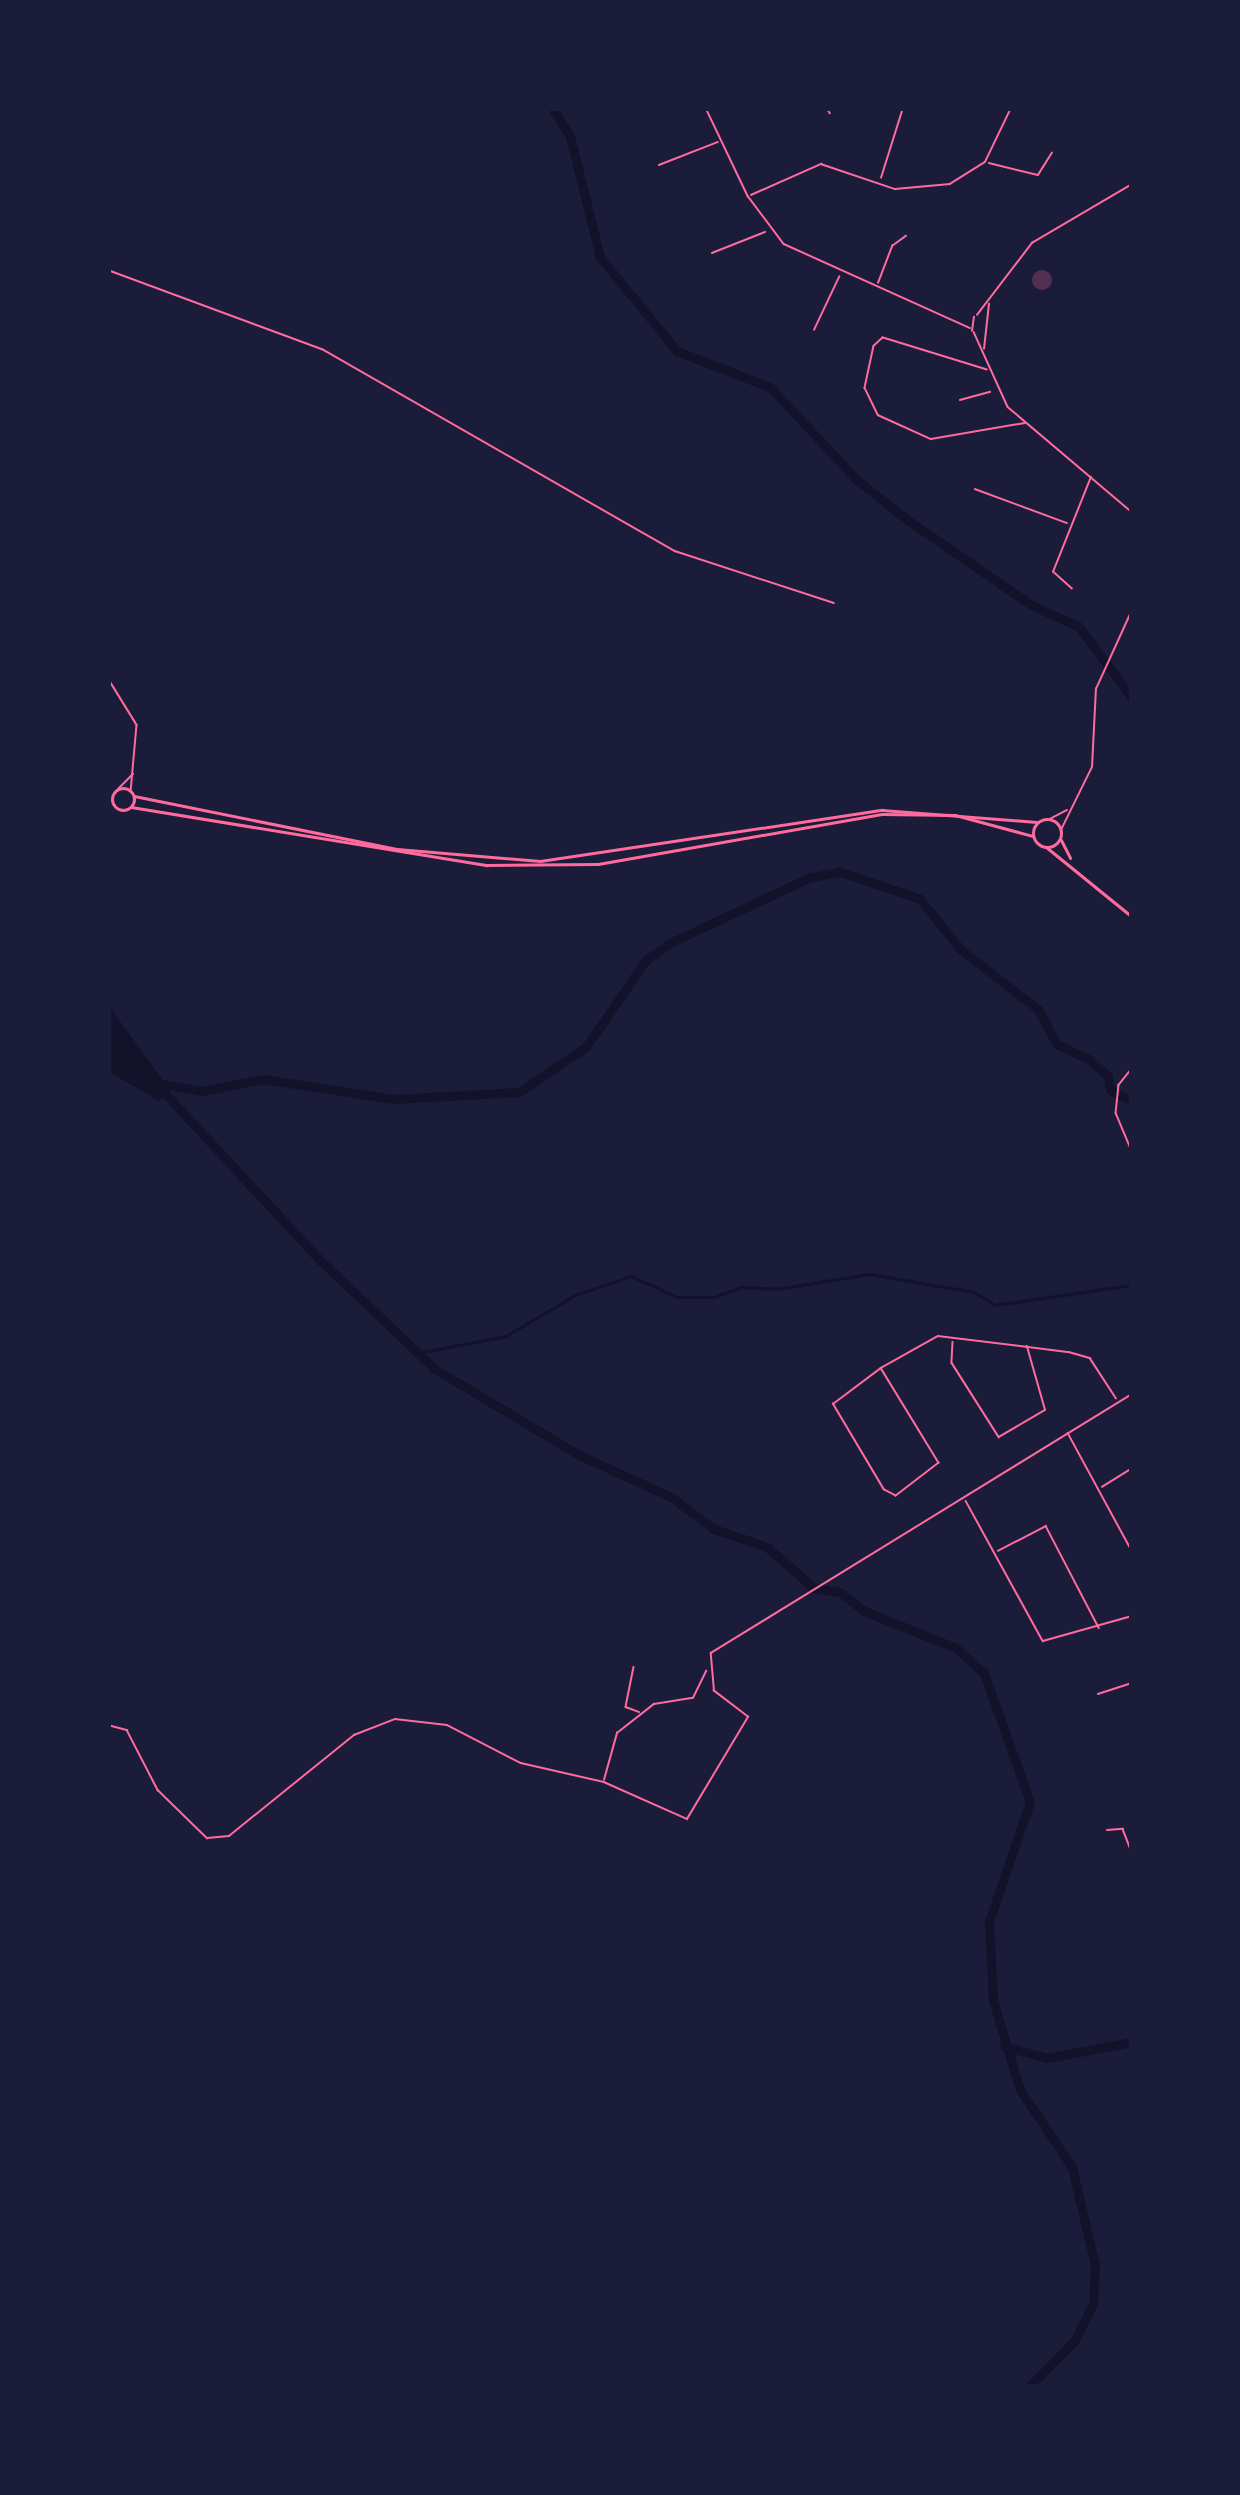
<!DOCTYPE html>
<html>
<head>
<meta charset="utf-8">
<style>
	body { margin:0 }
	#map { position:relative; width:1240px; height:2495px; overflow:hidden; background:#1b1b3a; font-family:"Roboto Serif",serif }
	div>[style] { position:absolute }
	.water>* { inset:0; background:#12122b }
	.stream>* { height:3px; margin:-1.5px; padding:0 1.5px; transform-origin:1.5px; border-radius:1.5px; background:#12122b }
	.river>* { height:9px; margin:-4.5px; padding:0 4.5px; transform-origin:4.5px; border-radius:4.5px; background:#12122b }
	.building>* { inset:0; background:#542f53 }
	.round { border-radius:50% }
	.minor>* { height:1.5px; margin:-0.75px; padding:0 0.75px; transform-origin:0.75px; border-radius:0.75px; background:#ff6b9d }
	.secondary>* { height:3px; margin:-1.5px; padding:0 1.5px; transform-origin:1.5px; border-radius:1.5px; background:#ff6b9d }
	.secondary>.ring { margin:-1.5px; padding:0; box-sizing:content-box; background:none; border:3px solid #ff6b9d; border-radius:50% }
	span { translate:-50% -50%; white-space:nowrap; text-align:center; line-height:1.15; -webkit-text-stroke:9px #1b1b3a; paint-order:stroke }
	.frame { position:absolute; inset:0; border:111px solid #1b1b3a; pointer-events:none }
</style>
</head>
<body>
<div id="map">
	<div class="water">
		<div style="clip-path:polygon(108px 1005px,170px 1090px,159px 1101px,108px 1071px)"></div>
	</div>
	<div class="stream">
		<div style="left:417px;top:1353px;width:91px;rotate:-10.8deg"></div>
		<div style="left:506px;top:1336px;width:80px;rotate:-30.7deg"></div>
		<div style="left:575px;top:1295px;width:59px;rotate:-18.7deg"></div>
		<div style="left:631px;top:1276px;width:51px;rotate:24.5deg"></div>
		<div style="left:677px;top:1297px;width:37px"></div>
		<div style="left:714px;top:1297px;width:30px;rotate:-20deg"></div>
		<div style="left:742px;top:1287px;width:34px;rotate:3deg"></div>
		<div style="left:776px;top:1289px;width:94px;rotate:-9.2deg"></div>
		<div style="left:869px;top:1274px;width:107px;rotate:9.7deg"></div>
		<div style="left:974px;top:1292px;width:25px;rotate:32deg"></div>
		<div style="left:995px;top:1305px;width:138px;rotate:-8.3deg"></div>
	</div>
	<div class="river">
		<div style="left:552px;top:108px;width:33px;rotate:57deg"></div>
		<div style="left:570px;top:136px;width:125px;rotate:76.1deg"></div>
		<div style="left:600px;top:257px;width:122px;rotate:50.7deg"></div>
		<div style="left:677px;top:351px;width:100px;rotate:21.2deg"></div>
		<div style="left:770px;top:387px;width:127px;rotate:46.9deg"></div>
		<div style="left:857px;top:480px;width:66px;rotate:38.3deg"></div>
		<div style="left:909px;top:521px;width:148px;rotate:34.5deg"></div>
		<div style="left:1031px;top:605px;width:51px;rotate:24.1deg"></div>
		<div style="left:1078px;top:626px;width:90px;rotate:53.1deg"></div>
		<div style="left:156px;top:1083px;width:47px;rotate:9.9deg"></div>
		<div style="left:202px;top:1091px;width:62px;rotate:-11.1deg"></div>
		<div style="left:263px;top:1079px;width:133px;rotate:8.7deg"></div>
		<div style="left:394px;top:1099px;width:125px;rotate:-3.2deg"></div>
		<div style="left:519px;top:1092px;width:81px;rotate:-33.9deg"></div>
		<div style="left:586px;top:1047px;width:104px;rotate:-55.5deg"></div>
		<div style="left:645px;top:961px;width:31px;rotate:-36deg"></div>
		<div style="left:670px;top:943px;width:153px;rotate:-25.2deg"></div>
		<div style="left:808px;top:878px;width:33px;rotate:-11deg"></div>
		<div style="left:840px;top:872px;width:84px;rotate:18.6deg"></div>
		<div style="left:920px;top:899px;width:65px;rotate:51.2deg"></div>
		<div style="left:961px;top:950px;width:97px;rotate:37.5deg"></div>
		<div style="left:1038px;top:1009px;width:40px;rotate:62deg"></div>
		<div style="left:1057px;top:1044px;width:34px;rotate:26deg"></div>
		<div style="left:1088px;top:1059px;width:26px;rotate:40deg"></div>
		<div style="left:1108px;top:1076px;width:14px;rotate:82deg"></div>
		<div style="left:1110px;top:1090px;width:25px;rotate:27deg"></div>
		<div style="left:160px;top:1088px;width:236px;rotate:47.1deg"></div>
		<div style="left:321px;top:1261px;width:157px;rotate:43.5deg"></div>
		<div style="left:435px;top:1369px;width:168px;rotate:30.8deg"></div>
		<div style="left:579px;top:1455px;width:101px;rotate:24.5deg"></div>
		<div style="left:671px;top:1497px;width:54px;rotate:36.7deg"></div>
		<div style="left:714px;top:1529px;width:56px;rotate:18.8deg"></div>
		<div style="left:767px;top:1547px;width:62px;rotate:41.1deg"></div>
		<div style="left:814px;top:1588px;width:26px;rotate:9deg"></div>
		<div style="left:840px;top:1592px;width:31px;rotate:38deg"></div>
		<div style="left:864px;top:1611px;width:99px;rotate:21.9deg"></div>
		<div style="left:956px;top:1648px;width:38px;rotate:42deg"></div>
		<div style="left:984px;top:1673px;width:137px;rotate:70.4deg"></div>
		<div style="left:1030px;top:1802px;width:126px;rotate:109deg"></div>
		<div style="left:989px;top:1921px;width:79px;rotate:87.1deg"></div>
		<div style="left:993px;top:2000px;width:94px;rotate:73.3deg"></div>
		<div style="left:1020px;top:2090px;width:93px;rotate:56deg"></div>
		<div style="left:1072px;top:2167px;width:102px;rotate:76.9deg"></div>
		<div style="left:1095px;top:2266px;width:38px;rotate:93deg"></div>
		<div style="left:1093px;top:2304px;width:40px;rotate:116.6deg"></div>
		<div style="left:1075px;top:2340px;width:66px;rotate:134.4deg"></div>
		<div style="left:1004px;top:2046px;width:45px;rotate:15.6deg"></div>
		<div style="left:1047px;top:2058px;width:86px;rotate:-10.7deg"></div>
	</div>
	<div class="building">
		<div class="round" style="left:1032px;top:270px;width:20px;height:20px"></div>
	</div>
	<div class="minor">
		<div style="left:706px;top:108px;width:98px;rotate:64.5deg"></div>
		<div style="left:748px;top:196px;width:60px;rotate:53.1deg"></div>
		<div style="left:784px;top:244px;width:204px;rotate:24.3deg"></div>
		<div style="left:827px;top:108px;width:6px;rotate:59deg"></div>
		<div style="left:989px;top:163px;width:50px;rotate:13.8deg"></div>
		<div style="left:1038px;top:175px;width:26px;rotate:-58deg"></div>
		<div style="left:659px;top:165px;width:63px;rotate:-21.3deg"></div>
		<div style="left:881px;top:178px;width:73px;rotate:-72.6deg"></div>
		<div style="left:751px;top:195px;width:77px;rotate:-23.9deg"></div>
		<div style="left:821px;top:164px;width:78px;rotate:18.7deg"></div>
		<div style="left:895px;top:189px;width:55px;rotate:-5.2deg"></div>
		<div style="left:950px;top:184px;width:41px;rotate:-32.2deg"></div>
		<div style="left:985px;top:162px;width:60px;rotate:-64.3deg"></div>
		<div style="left:712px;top:253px;width:57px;rotate:-21.6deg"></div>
		<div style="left:108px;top:270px;width:228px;rotate:20.3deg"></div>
		<div style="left:322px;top:349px;width:407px;rotate:29.8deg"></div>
		<div style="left:675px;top:551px;width:167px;rotate:18.1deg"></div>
		<div style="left:878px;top:283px;width:40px;rotate:-69deg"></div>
		<div style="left:892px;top:246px;width:17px;rotate:-36deg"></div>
		<div style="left:977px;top:315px;width:91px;rotate:-52.6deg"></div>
		<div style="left:1032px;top:243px;width:116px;rotate:-30.5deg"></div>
		<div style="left:814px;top:330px;width:59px;rotate:-64.7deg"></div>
		<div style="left:972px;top:331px;width:14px;rotate:-82deg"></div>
		<div style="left:974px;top:332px;width:82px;rotate:65.6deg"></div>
		<div style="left:1008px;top:407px;width:162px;rotate:40.3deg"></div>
		<div style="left:984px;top:349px;width:45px;rotate:-83.7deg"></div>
		<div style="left:987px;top:370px;width:109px;rotate:-162.9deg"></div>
		<div style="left:883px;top:338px;width:12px;rotate:138deg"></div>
		<div style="left:874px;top:346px;width:43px;rotate:102.1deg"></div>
		<div style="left:865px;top:388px;width:30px;rotate:64deg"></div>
		<div style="left:878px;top:415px;width:58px;rotate:24.4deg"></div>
		<div style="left:931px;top:439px;width:95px;rotate:-9.7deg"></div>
		<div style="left:960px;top:400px;width:31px;rotate:-15deg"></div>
		<div style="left:975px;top:489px;width:98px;rotate:20.3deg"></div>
		<div style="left:1072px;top:589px;width:25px;rotate:-138deg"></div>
		<div style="left:1053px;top:572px;width:102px;rotate:-68.2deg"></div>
		<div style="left:108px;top:678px;width:55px;rotate:58.3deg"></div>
		<div style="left:137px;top:725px;width:67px;rotate:95.1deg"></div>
		<div style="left:118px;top:789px;width:21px;rotate:-45deg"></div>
		<div style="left:1050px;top:819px;width:19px;rotate:-28deg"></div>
		<div style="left:1061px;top:830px;width:70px;rotate:-63.8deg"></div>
		<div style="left:1092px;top:767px;width:78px;rotate:-87.1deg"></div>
		<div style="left:1096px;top:689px;width:87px;rotate:-65.5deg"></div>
		<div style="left:1132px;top:1069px;width:21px;rotate:129deg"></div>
		<div style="left:1119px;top:1085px;width:28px;rotate:96deg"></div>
		<div style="left:1116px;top:1113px;width:41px;rotate:67.2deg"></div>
		<div style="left:953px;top:1342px;width:21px;rotate:93deg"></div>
		<div style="left:952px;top:1363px;width:88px;rotate:57.6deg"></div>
		<div style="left:999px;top:1437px;width:53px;rotate:-30.4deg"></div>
		<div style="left:1045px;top:1410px;width:66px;rotate:-105.9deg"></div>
		<div style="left:881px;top:1368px;width:111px;rotate:58.6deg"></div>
		<div style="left:939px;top:1463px;width:54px;rotate:142.5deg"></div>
		<div style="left:896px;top:1496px;width:13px;rotate:-153deg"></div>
		<div style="left:884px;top:1490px;width:100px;rotate:-120.7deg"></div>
		<div style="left:833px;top:1404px;width:60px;rotate:-36.9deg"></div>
		<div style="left:881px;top:1368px;width:65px;rotate:-29.3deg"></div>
		<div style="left:938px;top:1336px;width:132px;rotate:7deg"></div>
		<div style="left:1069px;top:1352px;width:22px;rotate:16deg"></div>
		<div style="left:1090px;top:1358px;width:48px;rotate:57deg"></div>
		<div style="left:1068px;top:1433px;width:134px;rotate:61.5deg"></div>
		<div style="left:1102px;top:1487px;width:36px;rotate:-32deg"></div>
		<div style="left:966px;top:1501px;width:160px;rotate:61.2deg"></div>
		<div style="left:1043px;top:1641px;width:92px;rotate:-15.7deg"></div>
		<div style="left:998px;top:1551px;width:54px;rotate:-27.5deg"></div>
		<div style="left:1046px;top:1526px;width:115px;rotate:62.5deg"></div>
		<div style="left:634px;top:1667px;width:41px;rotate:101.3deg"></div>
		<div style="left:626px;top:1707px;width:14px;rotate:21deg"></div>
		<div style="left:1098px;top:1694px;width:36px;rotate:-18deg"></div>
		<div style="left:108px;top:1725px;width:20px;rotate:15deg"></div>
		<div style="left:127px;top:1730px;width:68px;rotate:62.7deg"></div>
		<div style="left:158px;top:1790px;width:69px;rotate:44.4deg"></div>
		<div style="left:207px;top:1838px;width:22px;rotate:-5deg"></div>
		<div style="left:229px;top:1836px;width:161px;rotate:-38.9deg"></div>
		<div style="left:354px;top:1735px;width:44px;rotate:-21.3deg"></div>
		<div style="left:395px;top:1719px;width:52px;rotate:6.6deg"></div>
		<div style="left:447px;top:1725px;width:83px;rotate:27.2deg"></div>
		<div style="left:521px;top:1763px;width:85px;rotate:12.9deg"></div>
		<div style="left:604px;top:1782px;width:91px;rotate:24deg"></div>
		<div style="left:687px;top:1819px;width:119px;rotate:-59.1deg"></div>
		<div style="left:748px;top:1717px;width:43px;rotate:-142.6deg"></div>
		<div style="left:714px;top:1691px;width:38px;rotate:-95deg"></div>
		<div style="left:711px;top:1653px;width:494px;rotate:-31.6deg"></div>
		<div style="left:604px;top:1780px;width:49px;rotate:-74.5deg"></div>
		<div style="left:617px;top:1733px;width:47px;rotate:-38.1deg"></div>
		<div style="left:654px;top:1704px;width:39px;rotate:-9deg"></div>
		<div style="left:693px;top:1698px;width:30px;rotate:-64deg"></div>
		<div style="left:1107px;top:1830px;width:16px;rotate:-4deg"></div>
		<div style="left:1123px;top:1829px;width:26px;rotate:69deg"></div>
	</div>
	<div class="secondary">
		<div class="ring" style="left:112px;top:788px;width:19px;height:19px"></div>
		<div style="left:134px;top:796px;width:268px;rotate:11.4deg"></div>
		<div style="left:397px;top:849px;width:144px;rotate:4.8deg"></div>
		<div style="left:540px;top:861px;width:346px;rotate:-8.5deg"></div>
		<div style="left:882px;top:810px;width:155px;rotate:4.4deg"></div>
		<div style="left:131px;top:807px;width:361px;rotate:9.3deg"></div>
		<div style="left:487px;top:865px;width:111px;rotate:-0.5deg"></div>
		<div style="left:598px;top:864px;width:288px;rotate:-10deg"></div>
		<div style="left:882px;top:814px;width:73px;rotate:0.8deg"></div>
		<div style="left:955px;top:815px;width:81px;rotate:15.1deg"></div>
		<div class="ring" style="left:1033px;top:819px;width:25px;height:25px"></div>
		<div style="left:1061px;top:840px;width:20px;rotate:63deg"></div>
		<div style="left:1046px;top:847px;width:111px;rotate:39.1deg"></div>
	</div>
	<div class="frame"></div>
</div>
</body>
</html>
